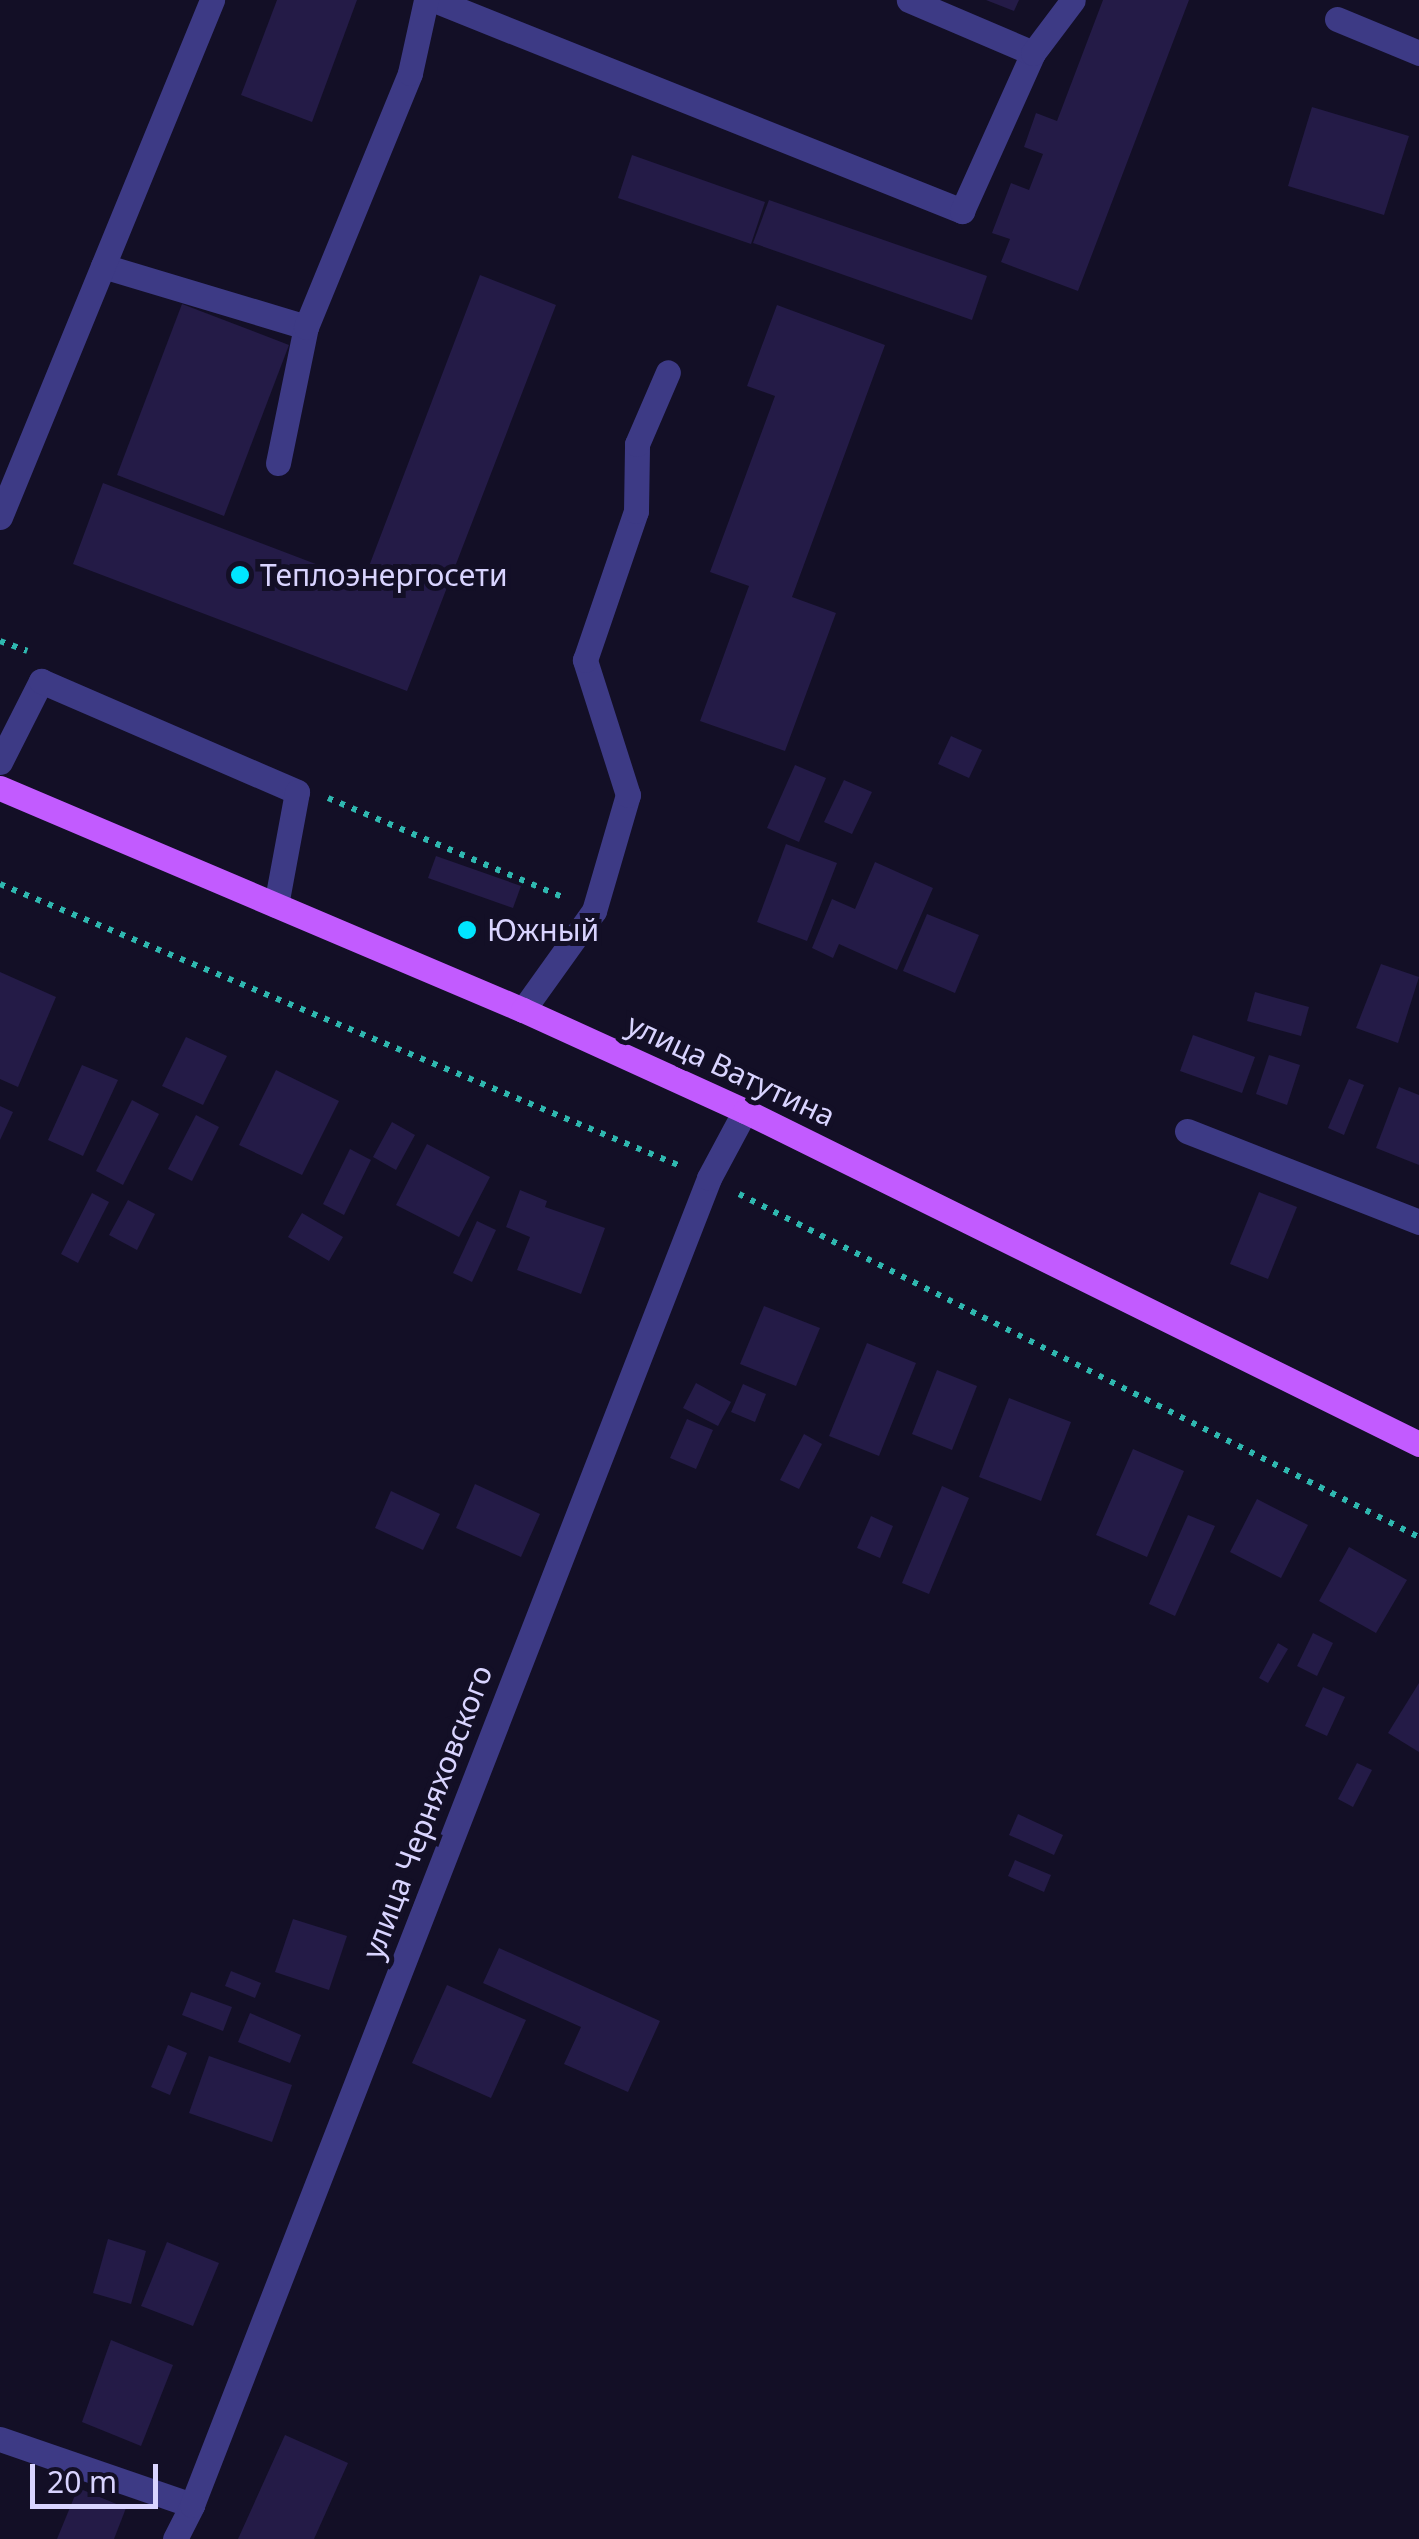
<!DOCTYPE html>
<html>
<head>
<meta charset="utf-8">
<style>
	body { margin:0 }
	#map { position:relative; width:1419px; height:2539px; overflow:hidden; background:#130f26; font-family:"Noto Sans",sans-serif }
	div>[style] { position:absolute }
	.building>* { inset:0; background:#241b47 }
	.path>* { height:6px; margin-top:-3px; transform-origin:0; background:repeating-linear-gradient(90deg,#2fb8b0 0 5px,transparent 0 13px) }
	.minor>* { height:25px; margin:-12.5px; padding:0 12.5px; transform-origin:12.5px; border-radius:12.5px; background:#3d3a85 }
	.major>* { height:25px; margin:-12.5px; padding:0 12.5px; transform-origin:12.5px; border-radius:12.5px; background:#c25bff }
	.dots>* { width:28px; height:28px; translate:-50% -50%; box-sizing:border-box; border:5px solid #130f26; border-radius:50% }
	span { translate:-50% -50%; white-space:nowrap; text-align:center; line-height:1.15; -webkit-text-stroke:10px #130f26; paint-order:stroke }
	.poi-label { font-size:30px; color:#d9d4ff }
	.left { translate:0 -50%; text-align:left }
	.street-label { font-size:30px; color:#d9d4ff }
	.scale { position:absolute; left:30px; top:2464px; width:128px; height:45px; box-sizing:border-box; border:5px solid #d9d4ff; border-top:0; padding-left:12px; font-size:30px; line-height:35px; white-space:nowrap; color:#d9d4ff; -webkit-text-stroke:8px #130f26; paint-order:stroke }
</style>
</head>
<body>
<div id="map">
	<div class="building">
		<div style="clip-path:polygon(277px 0,357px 0,312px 122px,241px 95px)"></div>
		<div style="clip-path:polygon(986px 0,1019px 0,1014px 11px)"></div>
		<div style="clip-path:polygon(1103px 0,1189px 0,1078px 291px,1001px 262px,1010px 239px,992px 233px,1011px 183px,1029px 190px,1043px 154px,1024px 147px,1036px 113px,1057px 121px)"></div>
		<div style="clip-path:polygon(1312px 107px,1409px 136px,1384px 215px,1288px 186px)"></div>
		<div style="clip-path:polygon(632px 155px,765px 202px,751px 244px,618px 198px)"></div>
		<div style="clip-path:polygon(769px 200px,987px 276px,972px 320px,753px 243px)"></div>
		<div style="clip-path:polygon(480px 275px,556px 305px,407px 691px,73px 564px,103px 483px,363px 582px)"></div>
		<div style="clip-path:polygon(182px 304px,289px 345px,224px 516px,117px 475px)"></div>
		<div style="clip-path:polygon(777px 305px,885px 345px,792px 597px,836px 613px,785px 751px,700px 721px,749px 586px,710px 572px,775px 396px,747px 386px)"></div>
		<div style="clip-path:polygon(951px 736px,982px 750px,969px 778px,938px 764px)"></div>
		<div style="clip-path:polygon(795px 765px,826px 778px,799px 842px,767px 828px)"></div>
		<div style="clip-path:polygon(844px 780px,872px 792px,852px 834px,824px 822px)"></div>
		<div style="clip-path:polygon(786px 844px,837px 863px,807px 941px,757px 922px)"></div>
		<div style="clip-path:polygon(436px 856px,521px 886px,513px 908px,428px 878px)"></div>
		<div style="clip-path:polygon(875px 862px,933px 888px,897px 970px,839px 944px,833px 958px,812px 948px,832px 899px,855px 909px)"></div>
		<div style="clip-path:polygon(927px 914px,979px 935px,955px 993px,903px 971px)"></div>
		<div style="clip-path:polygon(1381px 964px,1419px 977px,1398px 1043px,1356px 1028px)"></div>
		<div style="clip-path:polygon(0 972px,56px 997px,18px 1087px,0 1079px)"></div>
		<div style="clip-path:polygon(1255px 992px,1309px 1007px,1301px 1036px,1247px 1021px)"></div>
		<div style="clip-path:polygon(1193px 1035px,1255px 1057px,1242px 1093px,1180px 1071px)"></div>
		<div style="clip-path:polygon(186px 1037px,227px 1056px,203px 1105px,162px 1086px)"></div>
		<div style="clip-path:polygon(1269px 1055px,1300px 1065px,1287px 1105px,1256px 1094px)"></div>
		<div style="clip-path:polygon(82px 1065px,118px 1080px,83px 1156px,48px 1140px)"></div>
		<div style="clip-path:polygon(276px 1070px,339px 1101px,302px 1175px,239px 1145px)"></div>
		<div style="clip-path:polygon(1349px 1079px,1364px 1085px,1344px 1135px,1328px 1128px)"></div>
		<div style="clip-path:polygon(1399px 1087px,1419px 1095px,1419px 1165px,1376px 1148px)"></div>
		<div style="clip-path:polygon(132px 1100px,159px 1114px,123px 1185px,96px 1171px)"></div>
		<div style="clip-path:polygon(0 1106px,13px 1112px,0 1140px)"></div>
		<div style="clip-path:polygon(196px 1115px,219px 1127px,192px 1181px,168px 1169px)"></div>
		<div style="clip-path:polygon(392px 1122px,415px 1135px,396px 1170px,373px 1157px)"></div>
		<div style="clip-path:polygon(427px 1144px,490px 1177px,459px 1237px,396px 1205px)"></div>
		<div style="clip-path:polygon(350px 1149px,371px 1160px,344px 1215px,323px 1204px)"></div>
		<div style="clip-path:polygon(520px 1190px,547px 1201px,545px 1207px,605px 1228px,581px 1294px,517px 1270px,530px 1237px,506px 1227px)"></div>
		<div style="clip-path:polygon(1259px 1192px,1297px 1207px,1268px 1279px,1230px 1264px)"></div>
		<div style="clip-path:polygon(92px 1193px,109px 1202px,78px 1263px,61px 1254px)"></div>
		<div style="clip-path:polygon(128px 1200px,155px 1214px,137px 1250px,109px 1235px)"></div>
		<div style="clip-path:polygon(302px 1213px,343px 1237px,329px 1261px,288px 1237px)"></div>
		<div style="clip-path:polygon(477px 1221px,496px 1230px,472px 1282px,453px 1273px)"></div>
		<div style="clip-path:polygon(764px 1306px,820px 1328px,796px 1386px,740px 1364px)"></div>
		<div style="clip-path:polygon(867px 1343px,916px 1363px,879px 1456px,829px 1436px)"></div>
		<div style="clip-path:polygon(937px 1370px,977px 1386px,952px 1450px,912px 1434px)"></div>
		<div style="clip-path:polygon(696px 1383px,731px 1402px,718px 1426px,683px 1408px)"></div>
		<div style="clip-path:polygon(743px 1384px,766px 1394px,755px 1422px,731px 1412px)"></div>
		<div style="clip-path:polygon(1009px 1398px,1071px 1422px,1041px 1501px,979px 1477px)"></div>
		<div style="clip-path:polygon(687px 1419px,713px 1430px,696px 1469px,670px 1458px)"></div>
		<div style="clip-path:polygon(804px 1434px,822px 1444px,799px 1489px,780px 1480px)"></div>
		<div style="clip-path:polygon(1133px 1449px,1184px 1471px,1147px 1557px,1096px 1535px)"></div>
		<div style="clip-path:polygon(475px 1484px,540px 1514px,521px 1557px,456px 1528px)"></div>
		<div style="clip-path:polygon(942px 1486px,969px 1498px,929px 1594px,902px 1583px)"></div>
		<div style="clip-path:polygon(391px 1491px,440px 1514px,423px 1550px,375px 1528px)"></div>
		<div style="clip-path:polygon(1257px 1499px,1308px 1525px,1281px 1578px,1230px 1552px)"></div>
		<div style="clip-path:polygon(1188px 1515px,1215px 1526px,1175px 1616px,1149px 1604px)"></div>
		<div style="clip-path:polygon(871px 1516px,893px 1526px,880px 1558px,857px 1548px)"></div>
		<div style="clip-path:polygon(1349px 1547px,1407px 1580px,1376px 1633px,1319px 1601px)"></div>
		<div style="clip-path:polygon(1313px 1633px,1333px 1643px,1317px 1676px,1297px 1666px)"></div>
		<div style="clip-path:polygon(1278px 1643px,1288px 1649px,1268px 1683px,1259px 1678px)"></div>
		<div style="clip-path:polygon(1419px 1683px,1419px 1752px,1388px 1733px)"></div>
		<div style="clip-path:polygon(1323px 1687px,1345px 1697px,1327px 1736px,1305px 1726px)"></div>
		<div style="clip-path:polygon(1357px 1763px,1372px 1770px,1353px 1807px,1338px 1799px)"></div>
		<div style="clip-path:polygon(1018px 1814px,1063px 1835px,1054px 1855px,1009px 1835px)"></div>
		<div style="clip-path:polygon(1015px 1860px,1051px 1875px,1044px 1892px,1008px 1876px)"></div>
		<div style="clip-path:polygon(293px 1919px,347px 1936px,329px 1990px,275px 1972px)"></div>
		<div style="clip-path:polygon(499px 1948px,660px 2021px,628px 2092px,564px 2064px,581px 2027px,483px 1983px)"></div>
		<div style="clip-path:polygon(231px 1971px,261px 1983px,255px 1998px,225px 1986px)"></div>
		<div style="clip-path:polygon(447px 1985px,526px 2020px,491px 2098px,412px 2063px)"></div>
		<div style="clip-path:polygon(191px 1992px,232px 2007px,223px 2031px,182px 2015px)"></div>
		<div style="clip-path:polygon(250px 2013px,301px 2035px,290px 2063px,238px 2042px)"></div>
		<div style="clip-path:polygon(168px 2045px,187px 2053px,170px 2095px,151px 2087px)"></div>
		<div style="clip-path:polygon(209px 2056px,292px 2085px,272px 2142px,189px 2113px)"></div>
		<div style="clip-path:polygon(108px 2239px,146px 2251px,131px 2304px,93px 2293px)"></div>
		<div style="clip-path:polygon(167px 2242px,219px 2263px,193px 2326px,141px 2306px)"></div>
		<div style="clip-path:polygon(111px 2340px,173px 2365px,141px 2446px,82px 2422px)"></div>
		<div style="clip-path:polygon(285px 2435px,348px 2463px,314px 2539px,238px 2539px)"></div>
		<div style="clip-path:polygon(78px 2488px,126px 2508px,114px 2539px,57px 2539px)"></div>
	</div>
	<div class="path">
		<div style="left:0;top:641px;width:29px;rotate:20deg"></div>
		<div style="left:328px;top:798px;width:257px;rotate:22.9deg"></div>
		<div style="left:0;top:884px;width:734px;rotate:22.51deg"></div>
		<div style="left:739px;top:1194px;width:762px;rotate:26.77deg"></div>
	</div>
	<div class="minor">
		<div style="left:434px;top:0;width:569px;rotate:21.78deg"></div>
		<div style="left:962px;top:211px;width:173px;rotate:-65.8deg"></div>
		<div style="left:1033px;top:53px;width:135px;rotate:-156.9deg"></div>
		<div style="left:1337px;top:19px;width:89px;rotate:22.5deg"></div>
		<div style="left:1033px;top:53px;width:66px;rotate:-53deg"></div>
		<div style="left:103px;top:266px;width:212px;rotate:16.7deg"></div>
		<div style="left:278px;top:463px;width:139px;rotate:-78.4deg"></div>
		<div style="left:306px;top:327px;width:274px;rotate:-67.7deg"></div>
		<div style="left:410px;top:73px;width:75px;rotate:-77.6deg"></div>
		<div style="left:0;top:517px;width:559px;rotate:-67.7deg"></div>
		<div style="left:0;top:762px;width:91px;rotate:-63.2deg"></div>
		<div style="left:41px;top:681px;width:279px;rotate:23.4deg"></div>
		<div style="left:297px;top:792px;width:115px;rotate:100.5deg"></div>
		<div style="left:523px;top:1010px;width:122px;rotate:-54.4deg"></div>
		<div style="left:594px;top:911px;width:121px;rotate:-73.7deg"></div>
		<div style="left:628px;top:795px;width:142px;rotate:-107.7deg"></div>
		<div style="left:585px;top:660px;width:157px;rotate:-71.1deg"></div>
		<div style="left:636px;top:511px;width:67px;rotate:-89.1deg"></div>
		<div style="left:637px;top:444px;width:78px;rotate:-66.7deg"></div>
		<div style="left:1187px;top:1131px;width:249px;rotate:21.4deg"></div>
		<div style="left:0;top:2439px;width:203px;rotate:19deg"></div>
		<div style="left:175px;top:2539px;width:38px;rotate:-63deg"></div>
		<div style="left:192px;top:2505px;width:1424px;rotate:-68.71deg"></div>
		<div style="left:709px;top:1178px;width:76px;rotate:-61.8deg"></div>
	</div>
	<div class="major">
		<div style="left:0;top:788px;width:568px;rotate:23deg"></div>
		<div style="left:523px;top:1010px;width:244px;rotate:24.5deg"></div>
		<div style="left:745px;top:1111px;width:752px;rotate:26.29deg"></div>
	</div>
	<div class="dots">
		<div style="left:240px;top:575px;background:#00e5ff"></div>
		<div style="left:467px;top:930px;background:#00e5ff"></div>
	</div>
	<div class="poi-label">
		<span class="left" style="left:260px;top:575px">Теплоэнергосети</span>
		<span class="left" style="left:487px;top:930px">Южный</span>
	</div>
	<div class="street-label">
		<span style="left:731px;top:1070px;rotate:25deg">улица Ватутина</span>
		<span style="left:427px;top:1812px;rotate:-69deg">улица Черняховского</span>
	</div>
	<div class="scale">20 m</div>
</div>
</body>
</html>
